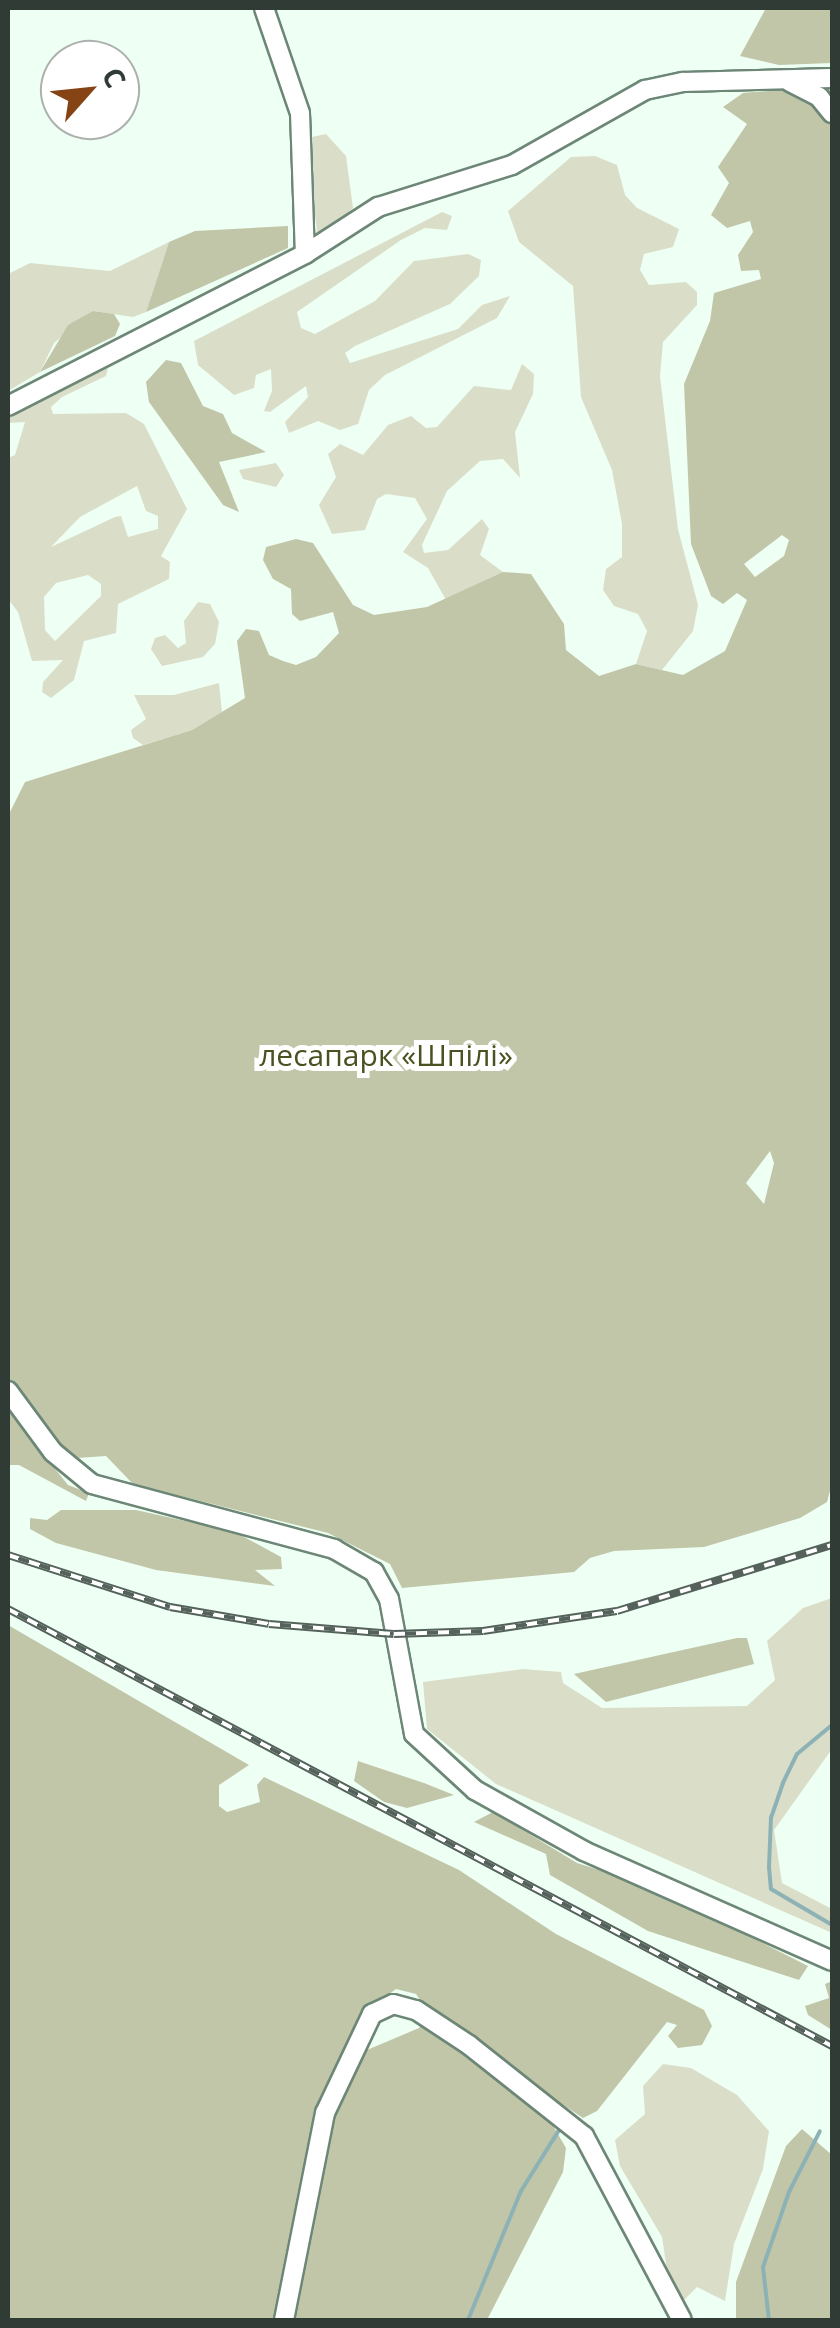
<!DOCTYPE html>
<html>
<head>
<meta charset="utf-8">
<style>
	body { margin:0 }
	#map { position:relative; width:840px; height:2328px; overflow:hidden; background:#eefff4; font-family:"Open Sans",sans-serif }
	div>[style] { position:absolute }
	.green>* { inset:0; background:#dadec9 }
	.forest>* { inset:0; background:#c1c6a8 }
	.stream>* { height:4px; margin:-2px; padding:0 2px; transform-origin:2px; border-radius:2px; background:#8db2b5 }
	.roads { filter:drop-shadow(2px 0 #6d8777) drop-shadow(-2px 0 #6d8777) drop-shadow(0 2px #6d8777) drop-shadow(0 -2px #6d8777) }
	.minor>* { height:18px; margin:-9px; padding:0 9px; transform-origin:9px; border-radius:9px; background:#fff }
	.rail>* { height:8px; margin-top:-4px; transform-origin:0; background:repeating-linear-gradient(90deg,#fff 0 11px,#55625b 0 22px); box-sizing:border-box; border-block:2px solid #55625b }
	span { translate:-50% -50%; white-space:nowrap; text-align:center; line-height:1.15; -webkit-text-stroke:10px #fff; paint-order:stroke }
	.park-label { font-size:30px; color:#4b5120 }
	.frame { position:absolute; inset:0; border:10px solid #303b35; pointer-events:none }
	.north { position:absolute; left:40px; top:40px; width:100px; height:100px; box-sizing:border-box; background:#fff; border:2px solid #acb1ae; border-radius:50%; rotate:63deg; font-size:28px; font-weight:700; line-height:40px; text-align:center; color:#303b35 }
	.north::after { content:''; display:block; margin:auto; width:35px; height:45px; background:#864314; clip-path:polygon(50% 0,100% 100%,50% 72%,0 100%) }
</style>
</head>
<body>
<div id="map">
	<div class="green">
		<div style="clip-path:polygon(326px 134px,346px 156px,353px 208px,331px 231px,317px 232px,307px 147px,312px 137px)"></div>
		<div style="clip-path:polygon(595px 156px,617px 165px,625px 195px,637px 208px,679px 229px,673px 247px,644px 254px,640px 270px,649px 285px,686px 282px,697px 292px,697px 305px,663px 342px,660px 376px,678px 529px,698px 605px,693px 631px,662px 670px,636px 664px,647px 631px,638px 614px,614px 606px,603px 590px,606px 569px,622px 557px,622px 524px,612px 470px,581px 397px,573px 286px,519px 242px,508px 211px,571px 157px)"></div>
		<div style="clip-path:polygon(442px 212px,452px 216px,447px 230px,425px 228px,401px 240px,297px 312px,301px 328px,315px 334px,375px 301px,414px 261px,468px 254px,481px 260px,479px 276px,450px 304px,355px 346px,345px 353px,350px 363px,458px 329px,482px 305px,510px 296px,497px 318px,385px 375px,369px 390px,358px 424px,340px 430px,318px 421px,289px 433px,285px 422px,308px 397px,306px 386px,270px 412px,264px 411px,272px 391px,271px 369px,256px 375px,254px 388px,234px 395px,198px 365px,194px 341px)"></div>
		<div style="clip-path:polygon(169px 242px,146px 312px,133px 317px,93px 311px,54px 343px,40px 372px,8px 391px,8px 274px,30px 263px,110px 271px)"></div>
		<div style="clip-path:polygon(522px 364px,534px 374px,533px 394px,515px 432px,520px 478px,503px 459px,480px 461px,447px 491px,422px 545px,424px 553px,448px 550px,482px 519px,489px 529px,480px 555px,503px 572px,446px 600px,428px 568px,403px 552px,427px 519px,415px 498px,386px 494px,377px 499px,365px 530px,332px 534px,319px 505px,336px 477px,328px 454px,340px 444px,363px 455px,388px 425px,411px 416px,426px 428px,437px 427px,474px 386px,511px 390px)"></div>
		<div style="clip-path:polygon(evenodd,108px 368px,106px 376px,62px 397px,51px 407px,53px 414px,126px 413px,144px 424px,187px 509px,161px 556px,170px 562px,169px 579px,118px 604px,116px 633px,84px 641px,74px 680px,51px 698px,42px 692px,43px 682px,63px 660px,32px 661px,18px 612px,8px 599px,8px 458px,15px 455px,25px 422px,8px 423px,8px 416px,108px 368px,137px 486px,146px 511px,158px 516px,158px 529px,128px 537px,121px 516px,115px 517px,51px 547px,80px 517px,137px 486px,108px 368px,88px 575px,101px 584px,101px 596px,55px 641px,45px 630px,44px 597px,56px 583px,88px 575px)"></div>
		<div style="clip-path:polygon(276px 463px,284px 475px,276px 487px,243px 479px,239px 470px)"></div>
		<div style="clip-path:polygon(198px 602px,210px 604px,219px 622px,215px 644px,203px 657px,162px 666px,151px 649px,155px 638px,165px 635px,178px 648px,186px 643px,184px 621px)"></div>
		<div style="clip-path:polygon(219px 683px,222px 712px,192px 730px,143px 745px,133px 738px,131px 730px,146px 719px,134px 695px,174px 695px)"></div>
		<div style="clip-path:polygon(832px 1598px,832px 1749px,774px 1830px,782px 1883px,832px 1909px,832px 1933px,496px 1784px,427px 1729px,423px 1682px,523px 1669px,561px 1672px,563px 1683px,602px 1708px,747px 1706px,775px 1680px,767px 1641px,803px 1608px)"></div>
		<div style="clip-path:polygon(663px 2064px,691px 2068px,737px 2095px,769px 2131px,763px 2169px,734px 2244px,725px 2301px,697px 2287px,682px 2302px,668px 2277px,662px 2237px,620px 2166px,615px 2140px,645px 2114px,643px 2086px)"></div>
	</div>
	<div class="forest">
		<div style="clip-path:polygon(766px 8px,832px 8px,832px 63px,779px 65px,740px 56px)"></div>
		<div style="clip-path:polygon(evenodd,832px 86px,832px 1483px,827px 1502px,800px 1518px,704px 1547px,614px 1551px,590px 1558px,574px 1572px,402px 1588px,390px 1564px,328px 1533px,133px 1484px,106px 1456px,48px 1460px,68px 1485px,89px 1493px,86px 1501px,19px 1465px,8px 1465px,8px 816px,25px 782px,192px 730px,245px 698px,237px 641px,246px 629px,259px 631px,269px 655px,283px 661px,296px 665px,316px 657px,339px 633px,333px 612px,300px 621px,292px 614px,291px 589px,273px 579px,263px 560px,266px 547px,296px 539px,313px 543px,353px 605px,374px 615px,427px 607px,503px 572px,531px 574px,564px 624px,566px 650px,599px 676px,636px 664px,683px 675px,725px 651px,747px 600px,737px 593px,723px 604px,711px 596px,691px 544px,684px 384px,710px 321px,714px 293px,761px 279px,759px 270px,741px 271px,738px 255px,753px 232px,750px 221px,727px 228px,711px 215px,729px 183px,718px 167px,747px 124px,723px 107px,743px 93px,832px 86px,782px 535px,789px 540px,784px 556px,755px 577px,744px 564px,782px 535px,832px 86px,770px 1151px,774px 1163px,764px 1204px,746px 1183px,770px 1151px)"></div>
		<div style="clip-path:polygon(288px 226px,288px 248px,146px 312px,169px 242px,195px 231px)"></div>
		<div style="clip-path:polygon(93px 311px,114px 314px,120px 324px,115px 336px,40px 372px,68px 325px)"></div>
		<div style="clip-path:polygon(166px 360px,181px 363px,203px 406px,223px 414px,232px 433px,266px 452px,219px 462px,239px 512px,223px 505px,149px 402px,146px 382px)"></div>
		<div style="clip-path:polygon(61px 1510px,136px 1510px,235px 1532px,281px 1557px,282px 1569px,255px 1570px,275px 1586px,156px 1570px,56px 1543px,30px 1529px,30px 1518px,47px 1520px)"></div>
		<div style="clip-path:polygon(evenodd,8px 1625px,249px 1765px,219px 1785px,219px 1806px,227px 1812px,260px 1802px,257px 1785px,264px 1777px,459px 1870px,556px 1934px,704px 2010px,712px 2026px,702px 2045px,678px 2048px,668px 2036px,677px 2025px,667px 2022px,597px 2111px,583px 2118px,556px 2100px,544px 2110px,566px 2148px,563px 2172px,487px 2320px,8px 2320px,8px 1625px,396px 1989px,416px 1994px,428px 2012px,419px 2028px,367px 2050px,364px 2042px,377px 2025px,380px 2001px,396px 1989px)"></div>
		<div style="clip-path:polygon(737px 1638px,747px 1638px,754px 1664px,606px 1702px,574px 1674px)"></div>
		<div style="clip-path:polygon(358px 1761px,424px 1783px,454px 1795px,407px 1808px,384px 1802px,354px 1781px)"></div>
		<div style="clip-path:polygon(493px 1812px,577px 1863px,650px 1886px,808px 1966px,799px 1980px,648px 1931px,550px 1875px,546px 1854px,474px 1822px)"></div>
		<div style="clip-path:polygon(832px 1981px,832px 2030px,808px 2015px,805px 2006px,829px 1998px,825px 1984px)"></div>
		<div style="clip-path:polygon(802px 2129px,832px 2155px,832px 2320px,736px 2320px,736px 2282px,786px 2146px)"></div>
	</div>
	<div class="stream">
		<div style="left:832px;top:1725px;width:45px;rotate:140.4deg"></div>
		<div style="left:797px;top:1754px;width:32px;rotate:116deg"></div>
		<div style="left:783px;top:1783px;width:36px;rotate:109deg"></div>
		<div style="left:771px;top:1817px;width:50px;rotate:92.3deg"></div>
		<div style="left:769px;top:1867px;width:22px;rotate:85deg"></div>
		<div style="left:771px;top:1889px;width:71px;rotate:30.5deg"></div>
		<div style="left:468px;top:2320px;width:139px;rotate:-67.7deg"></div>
		<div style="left:521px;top:2191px;width:75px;rotate:-58deg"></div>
		<div style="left:769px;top:2320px;width:53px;rotate:-96.5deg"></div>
		<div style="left:763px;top:2267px;width:79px;rotate:-70.9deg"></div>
		<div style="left:789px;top:2192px;width:68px;rotate:-63.1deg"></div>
	</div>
	<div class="roads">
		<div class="minor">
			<div style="left:264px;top:8px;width:111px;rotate:71.1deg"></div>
			<div style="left:300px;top:113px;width:141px;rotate:88deg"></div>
			<div style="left:790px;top:82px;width:33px;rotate:27deg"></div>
			<div style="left:819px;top:97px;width:21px;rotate:51deg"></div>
			<div style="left:8px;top:406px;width:334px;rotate:-27.1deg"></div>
			<div style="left:305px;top:254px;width:87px;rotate:-32.8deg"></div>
			<div style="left:378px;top:207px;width:140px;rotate:-17.4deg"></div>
			<div style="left:512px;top:165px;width:153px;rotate:-29.4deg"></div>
			<div style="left:645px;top:90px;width:39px;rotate:-12deg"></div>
			<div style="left:683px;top:82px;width:149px;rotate:-1.5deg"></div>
			<div style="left:8px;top:1391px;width:76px;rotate:53.6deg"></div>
			<div style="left:53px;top:1452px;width:50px;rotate:39.4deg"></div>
			<div style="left:92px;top:1484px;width:251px;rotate:15deg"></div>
			<div style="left:334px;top:1549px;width:46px;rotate:29.9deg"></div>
			<div style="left:374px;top:1572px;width:31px;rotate:61deg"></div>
			<div style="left:389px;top:1599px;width:137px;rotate:79.5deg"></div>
			<div style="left:414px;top:1734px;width:83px;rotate:42.6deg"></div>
			<div style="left:475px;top:1790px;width:125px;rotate:29.2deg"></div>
			<div style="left:584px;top:1851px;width:271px;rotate:23.9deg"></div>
			<div style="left:284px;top:2320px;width:211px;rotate:-78.8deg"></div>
			<div style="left:325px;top:2113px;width:110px;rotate:-64.6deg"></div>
			<div style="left:372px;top:2014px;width:23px;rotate:-25deg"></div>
			<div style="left:393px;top:2004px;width:24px;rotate:15deg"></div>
			<div style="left:416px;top:2010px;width:64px;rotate:33.4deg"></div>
			<div style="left:469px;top:2045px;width:147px;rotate:38.4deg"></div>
			<div style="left:584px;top:2136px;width:208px;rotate:62deg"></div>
		</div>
	</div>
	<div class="rail">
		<div style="left:8px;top:1555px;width:170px;rotate:17.8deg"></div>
		<div style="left:170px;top:1607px;width:100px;rotate:9.7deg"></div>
		<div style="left:269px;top:1624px;width:125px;rotate:4.6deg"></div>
		<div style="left:394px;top:1634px;width:89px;rotate:-1.9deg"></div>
		<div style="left:483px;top:1631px;width:135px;rotate:-8.5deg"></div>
		<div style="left:617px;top:1611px;width:225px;rotate:-17.1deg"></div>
		<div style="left:8px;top:1609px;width:933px;rotate:27.94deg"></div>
	</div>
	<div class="park-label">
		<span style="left:386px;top:1055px">лесапарк «Шпілі»</span>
	</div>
	<div class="frame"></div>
	<div class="north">С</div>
</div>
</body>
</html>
